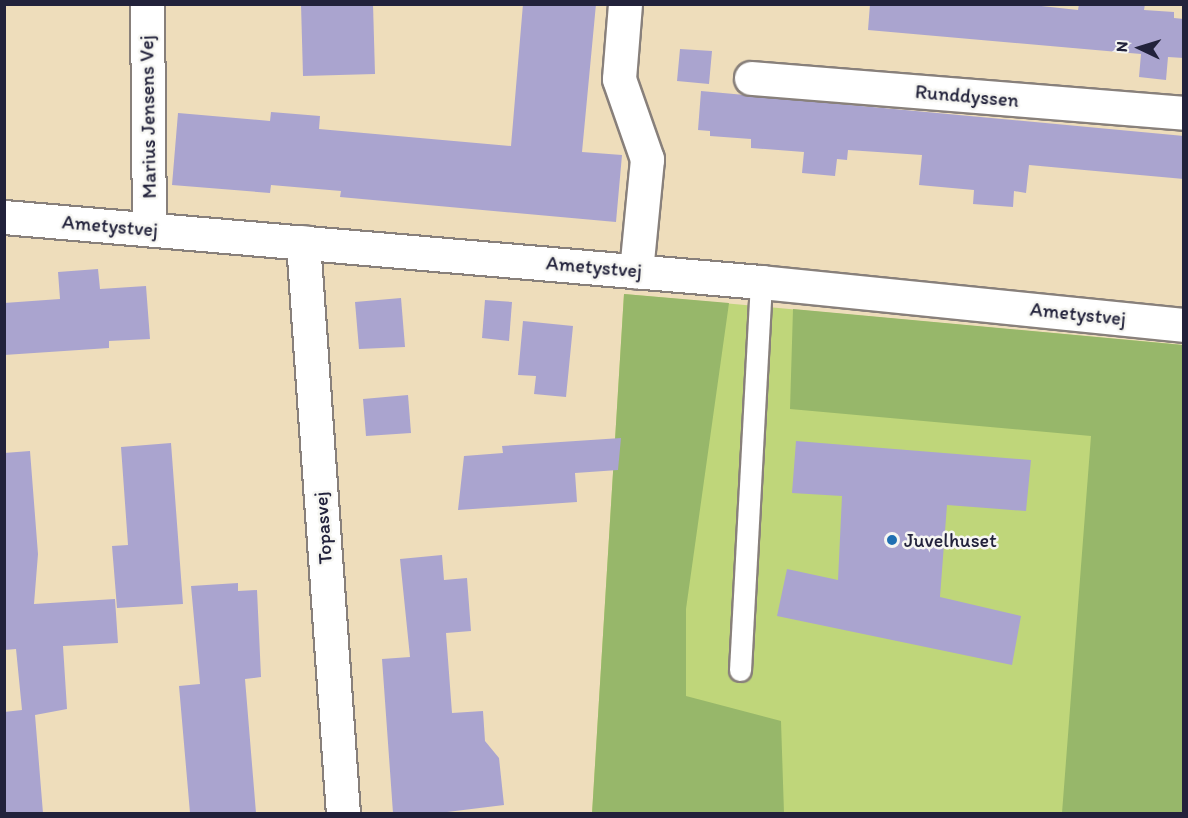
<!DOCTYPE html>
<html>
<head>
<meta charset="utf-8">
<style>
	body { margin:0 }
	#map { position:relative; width:1188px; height:818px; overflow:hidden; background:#edb; font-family:Itim,sans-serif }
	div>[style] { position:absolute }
	.green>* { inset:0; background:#bfd67a }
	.forest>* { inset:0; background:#97b76a }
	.building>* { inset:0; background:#aaa4cf }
	.roads { filter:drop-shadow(2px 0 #88807b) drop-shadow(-2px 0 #88807b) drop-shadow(0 2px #88807b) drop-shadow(0 -2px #88807b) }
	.service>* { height:21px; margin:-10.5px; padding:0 10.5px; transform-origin:10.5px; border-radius:10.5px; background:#fff }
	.minor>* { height:33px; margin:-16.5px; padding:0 16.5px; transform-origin:16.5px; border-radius:16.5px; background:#fff }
	.dots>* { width:16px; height:16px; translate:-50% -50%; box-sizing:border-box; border:3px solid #f6f6f2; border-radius:50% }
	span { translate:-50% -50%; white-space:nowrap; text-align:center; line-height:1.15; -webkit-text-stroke:5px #f6f6f2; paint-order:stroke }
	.street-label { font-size:20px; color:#22223b }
	.poi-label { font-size:20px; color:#22223b }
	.left { translate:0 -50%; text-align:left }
	.frame { position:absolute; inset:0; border:6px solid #22223b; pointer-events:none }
	.north { position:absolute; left:1110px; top:18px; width:60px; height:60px; -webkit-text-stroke:4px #f6f6f2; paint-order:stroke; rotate:274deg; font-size:16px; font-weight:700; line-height:24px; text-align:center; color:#22223b }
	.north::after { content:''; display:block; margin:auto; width:21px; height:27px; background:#22223b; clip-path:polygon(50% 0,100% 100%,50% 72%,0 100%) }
</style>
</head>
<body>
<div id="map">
	<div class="green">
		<div style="clip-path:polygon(624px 294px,1183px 345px,1183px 813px,592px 814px)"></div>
	</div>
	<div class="forest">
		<div style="clip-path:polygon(624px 294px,729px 303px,686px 609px,686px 696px,781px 721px,784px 813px,592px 814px)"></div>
		<div style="clip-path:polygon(793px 309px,1183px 345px,1183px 813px,1062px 813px,1091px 436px,790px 409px)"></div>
	</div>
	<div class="building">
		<div style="clip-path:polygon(301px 4px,373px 4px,375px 74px,303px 76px)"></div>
		<div style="clip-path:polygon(523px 4px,596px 4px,582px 152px,622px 155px,616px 222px,340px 197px,341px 191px,271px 185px,270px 193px,172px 185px,178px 113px,270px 121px,271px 112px,320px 116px,319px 129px,511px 146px)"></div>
		<div style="clip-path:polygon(870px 4px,1023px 4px,1078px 10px,1079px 4px,1145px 4px,1144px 10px,1174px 12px,1174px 18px,1184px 19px,1184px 58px,1168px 57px,1166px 80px,1139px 77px,1141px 54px,868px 30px)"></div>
		<div style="clip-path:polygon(680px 49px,712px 51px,709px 84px,677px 81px)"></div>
		<div style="clip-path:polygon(701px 91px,1184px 136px,1184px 179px,1029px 165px,1026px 193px,1014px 191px,1013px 207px,973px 204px,974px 190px,919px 185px,922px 155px,848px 150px,847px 160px,837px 159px,835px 176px,802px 173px,804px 152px,751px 148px,751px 139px,710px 136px,710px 131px,698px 130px)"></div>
		<div style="clip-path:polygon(98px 269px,100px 289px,146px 286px,150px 339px,109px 341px,109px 348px,4px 355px,4px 303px,60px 299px,58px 272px)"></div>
		<div style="clip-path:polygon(401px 298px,405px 347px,359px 349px,355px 302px)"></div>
		<div style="clip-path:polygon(485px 300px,512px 302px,509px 341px,482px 338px)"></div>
		<div style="clip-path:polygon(523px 321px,573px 326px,566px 397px,534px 394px,536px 376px,518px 375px)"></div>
		<div style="clip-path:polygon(408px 395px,411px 433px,366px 436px,363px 399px)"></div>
		<div style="clip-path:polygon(621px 438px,618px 470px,575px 473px,577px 502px,458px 510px,464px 456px,503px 453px,502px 446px)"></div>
		<div style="clip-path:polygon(796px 441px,1031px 460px,1026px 511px,947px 505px,940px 597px,1021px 616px,1012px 665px,777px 616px,787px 569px,838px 580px,842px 496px,792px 493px)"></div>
		<div style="clip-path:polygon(171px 443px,183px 604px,117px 608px,112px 546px,128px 545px,121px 447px)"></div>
		<div style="clip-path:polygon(30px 451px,38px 554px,34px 604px,115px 599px,118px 643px,63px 646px,67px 709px,35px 715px,43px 813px,4px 813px,4px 712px,22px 710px,16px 649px,4px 650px,4px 453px)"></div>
		<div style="clip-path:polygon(442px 555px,444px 580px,467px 578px,471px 631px,446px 633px,452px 713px,483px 711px,485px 741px,499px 758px,504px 805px,439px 813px,393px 813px,382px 659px,410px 657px,400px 559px)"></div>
		<div style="clip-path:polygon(238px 583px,238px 591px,257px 590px,261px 677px,245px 679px,256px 813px,190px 813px,179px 686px,200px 684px,191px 586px)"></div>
	</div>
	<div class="roads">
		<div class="service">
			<div style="left:740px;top:670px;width:389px;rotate:-86.9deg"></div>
		</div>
		<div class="minor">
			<div style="left:147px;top:4px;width:225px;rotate:89.5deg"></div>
			<div style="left:625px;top:4px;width:75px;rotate:94.6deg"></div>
			<div style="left:619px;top:79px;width:85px;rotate:70.7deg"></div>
			<div style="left:647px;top:159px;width:113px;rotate:95.6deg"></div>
			<div style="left:751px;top:78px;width:434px;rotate:4.6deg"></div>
			<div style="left:4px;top:217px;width:760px;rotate:4.91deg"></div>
			<div style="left:761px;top:282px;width:425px;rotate:5.8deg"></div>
			<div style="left:303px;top:242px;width:573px;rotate:86deg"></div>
		</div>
	</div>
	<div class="dots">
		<div style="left:892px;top:540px;background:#1f6fb2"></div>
	</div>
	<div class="street-label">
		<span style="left:967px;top:96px;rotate:5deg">Runddyssen</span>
		<span style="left:148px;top:117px;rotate:-91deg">Marius Jensens Vej</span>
		<span style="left:110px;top:226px;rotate:5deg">Ametystvej</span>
		<span style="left:594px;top:267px;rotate:5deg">Ametystvej</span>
		<span style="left:1078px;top:314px;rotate:6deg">Ametystvej</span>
		<span style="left:323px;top:528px;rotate:-94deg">Topasvej</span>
	</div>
	<div class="poi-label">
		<span class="left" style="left:904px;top:540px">Juvelhuset</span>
	</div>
	<div class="frame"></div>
	<div class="north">N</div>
</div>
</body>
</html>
